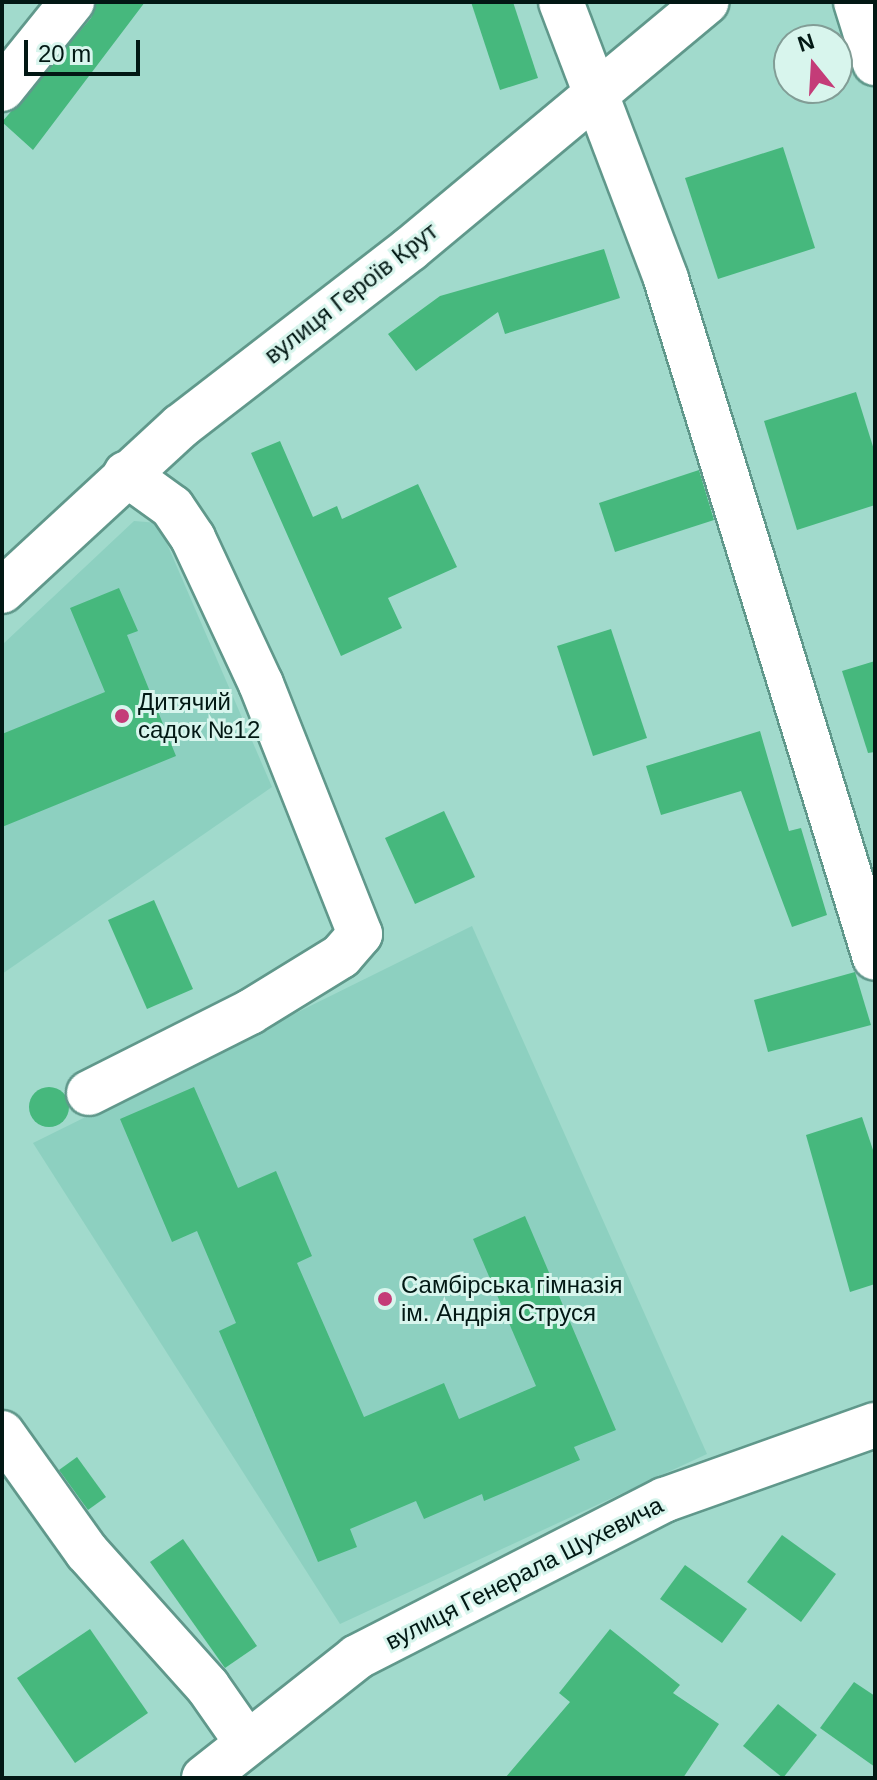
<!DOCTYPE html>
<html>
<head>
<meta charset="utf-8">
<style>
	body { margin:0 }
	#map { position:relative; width:877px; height:1780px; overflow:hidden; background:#a1dacc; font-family:Arial,sans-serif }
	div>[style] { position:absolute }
	.built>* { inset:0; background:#8dd0c0 }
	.building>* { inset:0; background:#46b87d }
	.round { border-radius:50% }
	.roads { filter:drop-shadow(2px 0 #60988b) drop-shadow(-2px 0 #60988b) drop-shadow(0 2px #60988b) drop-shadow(0 -2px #60988b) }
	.minor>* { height:44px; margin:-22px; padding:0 22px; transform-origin:22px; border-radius:22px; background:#fff }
	.dots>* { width:22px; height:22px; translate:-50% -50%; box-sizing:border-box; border:4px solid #d8f5ed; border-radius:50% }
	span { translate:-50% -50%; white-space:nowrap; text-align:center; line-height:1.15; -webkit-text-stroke:6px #d8f5ed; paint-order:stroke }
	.street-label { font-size:24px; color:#021814 }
	.poi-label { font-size:24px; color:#021814 }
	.left { translate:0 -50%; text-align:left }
	.frame { position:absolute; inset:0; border:4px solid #021814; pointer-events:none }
	.north { position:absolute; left:773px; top:24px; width:80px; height:80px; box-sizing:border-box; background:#d8f5ed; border:2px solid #829d96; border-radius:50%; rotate:342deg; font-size:22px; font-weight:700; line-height:32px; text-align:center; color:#021814 }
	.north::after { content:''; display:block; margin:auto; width:28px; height:36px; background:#c43c78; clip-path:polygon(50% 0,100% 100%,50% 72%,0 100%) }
	.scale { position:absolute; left:24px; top:40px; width:116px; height:36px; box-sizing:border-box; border:4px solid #021814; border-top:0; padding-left:10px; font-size:24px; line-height:28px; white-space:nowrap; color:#021814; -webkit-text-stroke:6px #d8f5ed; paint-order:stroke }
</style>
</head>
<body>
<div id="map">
	<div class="built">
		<div style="clip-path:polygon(134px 521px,158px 523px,272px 787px,2px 974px,2px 645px)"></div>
		<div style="clip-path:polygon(472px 926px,707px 1454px,340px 1624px,33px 1143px)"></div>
	</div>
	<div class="building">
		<div style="clip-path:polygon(96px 2px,145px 2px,33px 150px,2px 122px,91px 18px)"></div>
		<div style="clip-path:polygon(471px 2px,513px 2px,538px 78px,500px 90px)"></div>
		<div style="clip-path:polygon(783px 147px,815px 248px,718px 279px,685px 178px)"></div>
		<div style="clip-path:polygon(604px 249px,620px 298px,505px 334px,498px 312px,416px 371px,388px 334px,440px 296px)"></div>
		<div style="clip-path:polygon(856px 392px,875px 453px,875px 505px,797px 530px,764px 421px)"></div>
		<div style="clip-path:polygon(280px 441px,313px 517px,337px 506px,342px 519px,418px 484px,457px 567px,388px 598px,402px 628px,341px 656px,251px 453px)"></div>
		<div style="clip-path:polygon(699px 470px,714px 520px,615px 552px,599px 503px)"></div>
		<div style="clip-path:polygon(119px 588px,138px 631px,127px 635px,176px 756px,2px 827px,2px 734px,105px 692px,70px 608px)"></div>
		<div style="clip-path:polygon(611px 629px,647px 738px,593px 756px,557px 646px)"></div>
		<div style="clip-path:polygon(875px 661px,875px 752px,868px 753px,842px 671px)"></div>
		<div style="clip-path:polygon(760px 731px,789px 831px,801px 828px,827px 915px,792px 927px,741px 791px,661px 815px,646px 766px)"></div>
		<div style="clip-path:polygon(444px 811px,475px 877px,415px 904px,385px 838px)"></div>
		<div style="clip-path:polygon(154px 900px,193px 989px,147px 1009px,108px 920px)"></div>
		<div style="clip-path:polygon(855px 972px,871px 1025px,768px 1052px,754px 1000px)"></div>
		<div class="round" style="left:29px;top:1087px;width:40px;height:40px"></div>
		<div style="clip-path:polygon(194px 1087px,238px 1188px,276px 1171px,312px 1256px,297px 1263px,364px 1417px,444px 1383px,459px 1419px,536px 1386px,473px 1239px,525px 1216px,616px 1430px,574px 1447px,580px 1460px,484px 1501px,482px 1494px,424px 1519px,416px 1501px,350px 1529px,357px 1547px,318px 1562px,219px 1331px,236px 1323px,197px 1231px,172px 1242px,120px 1119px)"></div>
		<div style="clip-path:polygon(862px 1117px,875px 1156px,875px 1284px,850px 1292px,806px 1135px)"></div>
		<div style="clip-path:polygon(77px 1457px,106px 1497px,88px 1510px,59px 1470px)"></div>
		<div style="clip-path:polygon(782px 1535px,836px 1574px,801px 1622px,747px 1582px)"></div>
		<div style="clip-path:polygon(183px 1539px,257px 1646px,225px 1668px,150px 1562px)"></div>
		<div style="clip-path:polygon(685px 1565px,747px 1609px,722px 1643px,660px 1599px)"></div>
		<div style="clip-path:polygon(90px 1629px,148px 1713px,75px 1763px,17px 1678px)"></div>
		<div style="clip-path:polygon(610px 1629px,680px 1685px,673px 1693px,719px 1724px,683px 1778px,505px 1778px,570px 1702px,559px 1693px)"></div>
		<div style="clip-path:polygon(854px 1682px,875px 1696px,875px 1767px,820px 1728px)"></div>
		<div style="clip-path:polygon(778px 1704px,817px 1735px,783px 1778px,743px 1746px)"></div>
	</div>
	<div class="roads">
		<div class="minor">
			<div style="left:561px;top:2px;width:296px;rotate:69.2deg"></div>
			<div style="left:666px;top:279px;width:710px;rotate:72.89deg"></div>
			<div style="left:856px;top:2px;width:64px;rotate:72.7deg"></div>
			<div style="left:2px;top:89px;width:112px;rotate:-51.2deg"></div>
			<div style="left:2px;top:591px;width:243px;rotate:-42.7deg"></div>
			<div style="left:181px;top:426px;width:289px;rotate:-37.7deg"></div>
			<div style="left:410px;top:249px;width:386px;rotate:-39.8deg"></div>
			<div style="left:89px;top:1093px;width:180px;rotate:-26.7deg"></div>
			<div style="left:250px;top:1012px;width:107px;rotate:-31.6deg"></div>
			<div style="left:341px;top:956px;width:29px;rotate:-49deg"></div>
			<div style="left:360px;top:934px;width:269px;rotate:-111.6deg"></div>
			<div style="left:261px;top:684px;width:161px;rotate:-115deg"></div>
			<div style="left:193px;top:538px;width:37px;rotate:-124deg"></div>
			<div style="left:172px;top:507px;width:57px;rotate:-144.3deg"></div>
			<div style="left:2px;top:1433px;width:146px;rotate:54.5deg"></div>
			<div style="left:87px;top:1552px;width:181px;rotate:48.1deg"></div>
			<div style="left:208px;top:1687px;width:68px;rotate:55.1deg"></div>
			<div style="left:204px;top:1778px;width:195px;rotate:-38.3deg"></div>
			<div style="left:357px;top:1657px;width:345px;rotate:-27.1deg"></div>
			<div style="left:664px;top:1500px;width:224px;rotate:-19.6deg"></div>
		</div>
	</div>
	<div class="dots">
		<div style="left:122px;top:716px;background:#c43c78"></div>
		<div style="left:385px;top:1299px;background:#c43c78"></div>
	</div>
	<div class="street-label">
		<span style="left:351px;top:293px;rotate:-38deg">вулиця Героїв Крут</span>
		<span style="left:524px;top:1573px;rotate:-27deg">вулиця Генерала Шухевича</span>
	</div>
	<div class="poi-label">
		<span class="left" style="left:138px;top:716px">Дитячий<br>садок №12</span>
		<span class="left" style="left:401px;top:1299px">Самбірська гімназія<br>ім. Андрія Струся</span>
	</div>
	<div class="frame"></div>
	<div class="north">N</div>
	<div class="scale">20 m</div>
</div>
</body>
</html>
